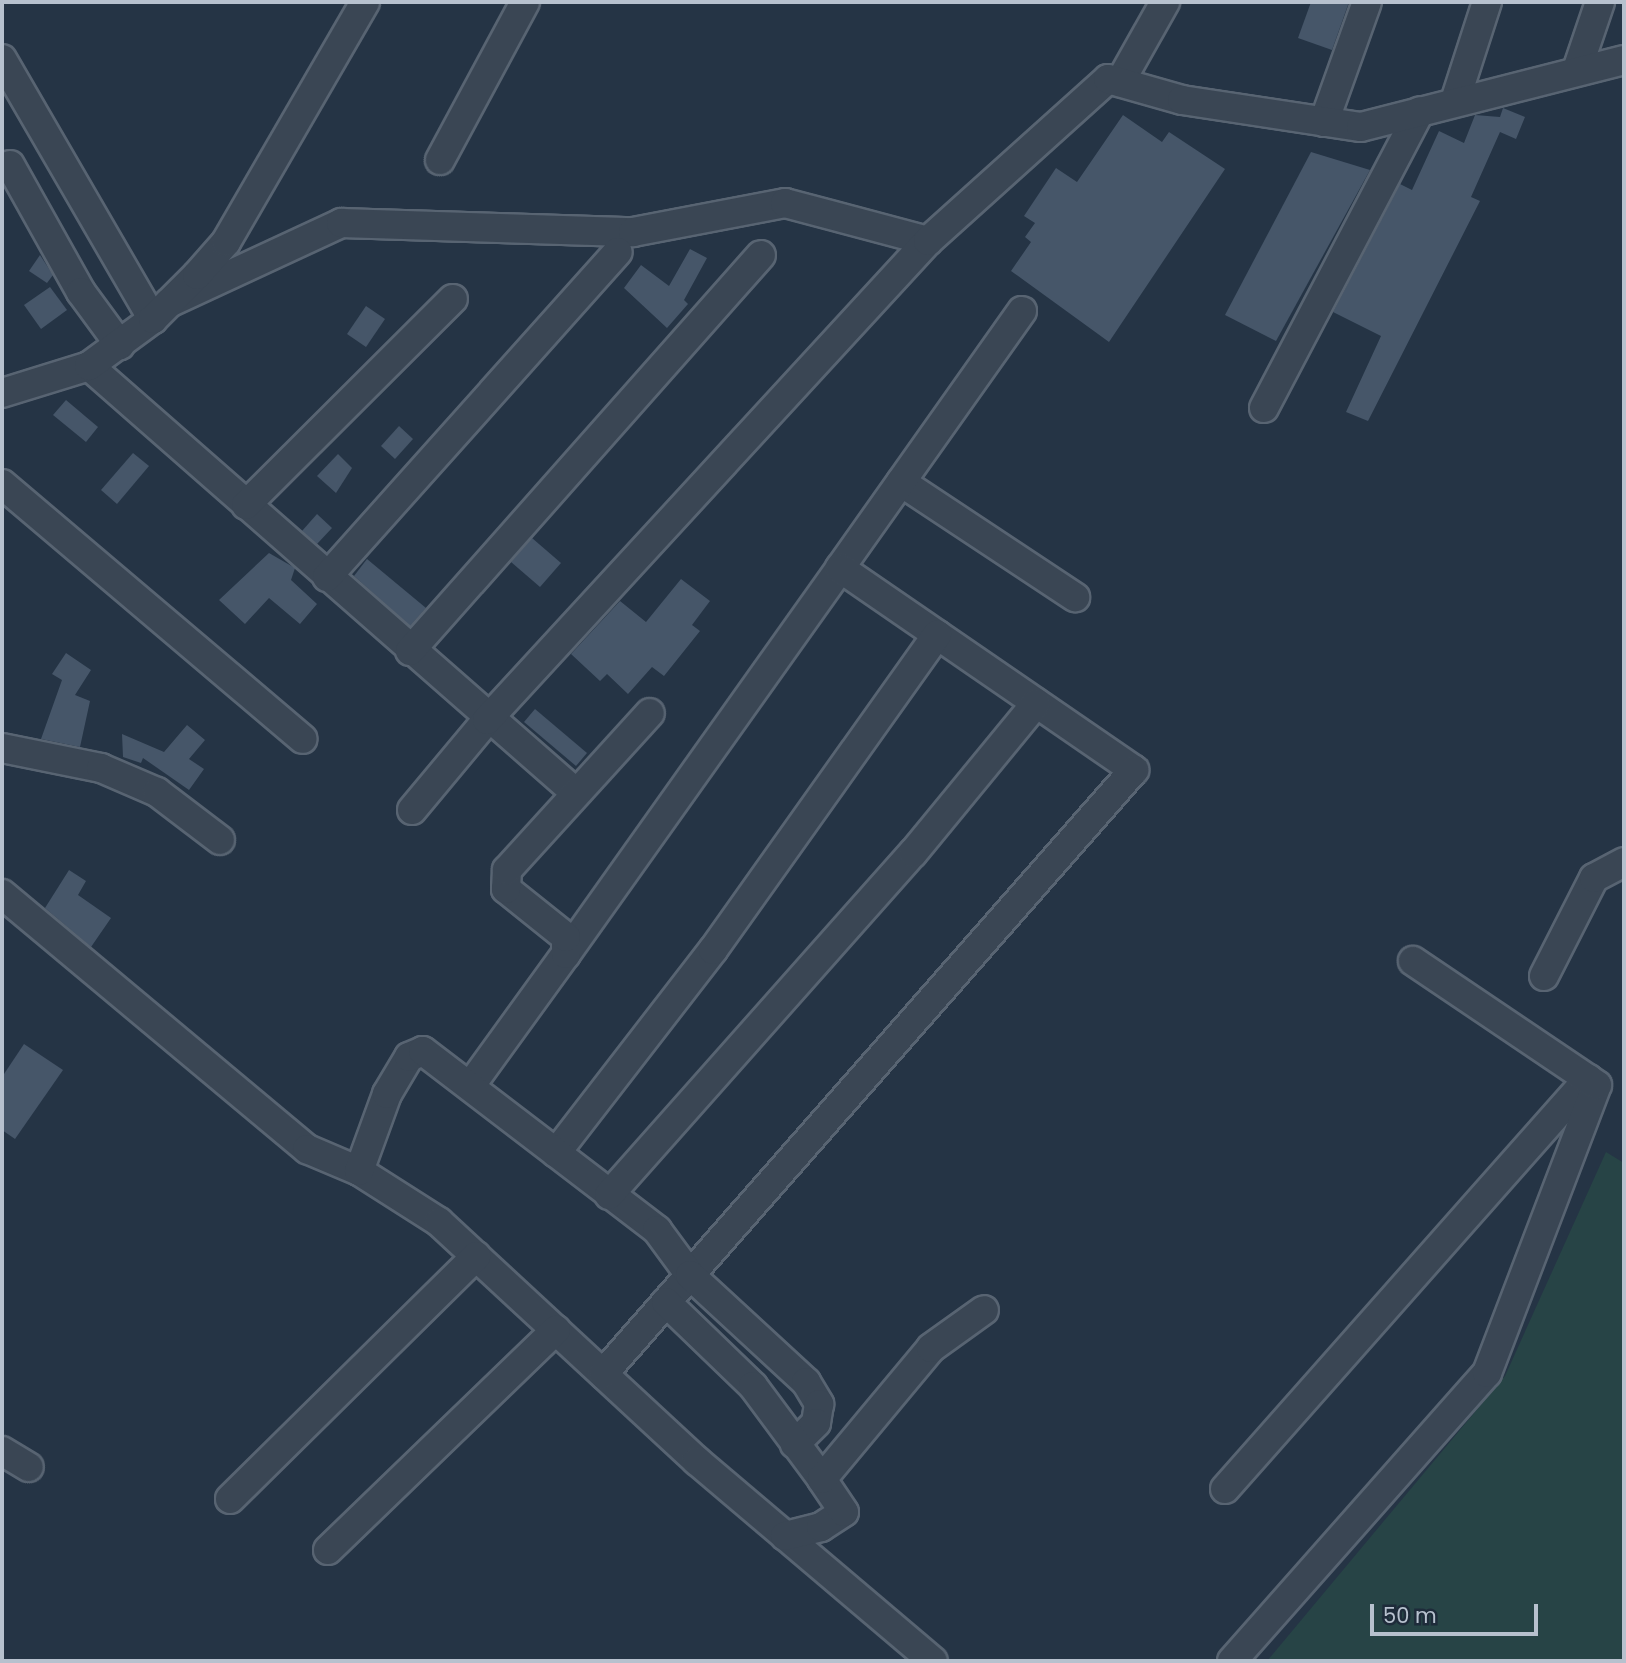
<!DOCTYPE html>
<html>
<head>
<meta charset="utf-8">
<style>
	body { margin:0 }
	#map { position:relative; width:1626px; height:1663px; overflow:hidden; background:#253445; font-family:Poppins,sans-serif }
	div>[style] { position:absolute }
	.green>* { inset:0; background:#274446 }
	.building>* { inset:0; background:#465669 }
	.roads { filter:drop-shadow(2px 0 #586472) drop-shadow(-2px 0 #586472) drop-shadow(0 2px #586472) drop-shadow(0 -2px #586472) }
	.minor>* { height:28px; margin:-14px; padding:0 14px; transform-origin:14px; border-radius:14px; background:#3a4654 }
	span { translate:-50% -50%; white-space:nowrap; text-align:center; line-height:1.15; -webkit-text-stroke:6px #1e2b3a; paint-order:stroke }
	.frame { position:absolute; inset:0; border:4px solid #b7c1ce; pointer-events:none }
	.scale { position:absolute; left:1370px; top:1604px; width:168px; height:32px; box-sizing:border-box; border:4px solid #b7c1ce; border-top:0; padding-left:9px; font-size:21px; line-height:24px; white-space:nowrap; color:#b7c1ce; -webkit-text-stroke:5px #1e2b3a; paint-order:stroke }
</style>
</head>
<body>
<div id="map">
	<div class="green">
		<div style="clip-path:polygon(1606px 1152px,1624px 1163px,1624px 1661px,1267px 1661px,1505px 1376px)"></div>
	</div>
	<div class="building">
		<div style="clip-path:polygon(1311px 2px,1349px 2px,1332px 50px,1298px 38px)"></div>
		<div style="clip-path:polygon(1503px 108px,1525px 117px,1516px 139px,1500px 132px,1471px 197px,1480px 201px,1368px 421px,1346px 412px,1381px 336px,1333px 312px,1400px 184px,1412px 190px,1439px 131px,1464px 143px,1475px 115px,1500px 117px)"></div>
		<div style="clip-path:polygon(1123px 115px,1162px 142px,1169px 132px,1225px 169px,1109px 342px,1011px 271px,1031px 242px,1025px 237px,1035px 223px,1024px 216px,1056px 168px,1077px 182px)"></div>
		<div style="clip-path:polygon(1311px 152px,1370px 170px,1276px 341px,1225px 315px)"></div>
		<div style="clip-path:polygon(690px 249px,707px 258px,684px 300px,688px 304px,667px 328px,624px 288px,641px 265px,669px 286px)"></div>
		<div style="clip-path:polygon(40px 255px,53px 275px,47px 283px,29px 271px)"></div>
		<div style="clip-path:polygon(50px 287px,67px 310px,41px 329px,24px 305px)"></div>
		<div style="clip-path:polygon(366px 306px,385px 319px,366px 347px,347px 334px)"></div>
		<div style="clip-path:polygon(66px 400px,98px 427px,86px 442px,53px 415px)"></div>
		<div style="clip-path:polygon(399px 426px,413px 439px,395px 459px,381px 446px)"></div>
		<div style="clip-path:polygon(133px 453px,149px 466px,117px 504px,101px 490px)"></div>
		<div style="clip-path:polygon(338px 454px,352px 468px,336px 493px,317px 476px)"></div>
		<div style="clip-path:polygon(317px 514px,332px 528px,317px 544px,302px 531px)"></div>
		<div style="clip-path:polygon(532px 538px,561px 563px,540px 587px,511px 562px)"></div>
		<div style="clip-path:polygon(269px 553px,295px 568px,291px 580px,317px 604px,300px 624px,269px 598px,245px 624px,219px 600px)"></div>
		<div style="clip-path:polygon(367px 559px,426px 608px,410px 626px,354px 576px)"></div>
		<div style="clip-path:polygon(681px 579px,710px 601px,692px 625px,700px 631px,664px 676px,652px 667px,628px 694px,607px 674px,600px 681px,571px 654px,620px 601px,646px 622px)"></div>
		<div style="clip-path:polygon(66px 653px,91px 670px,75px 695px,90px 701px,80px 747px,41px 739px,62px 680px,52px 674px)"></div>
		<div style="clip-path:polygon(535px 709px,587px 753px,576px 766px,524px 722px)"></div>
		<div style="clip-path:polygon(187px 725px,205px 740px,189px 759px,204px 769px,189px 790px,143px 758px,141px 763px,123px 757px,122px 734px,164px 752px)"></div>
		<div style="clip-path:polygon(69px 870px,86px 881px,78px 895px,111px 918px,91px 947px,45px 908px)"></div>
		<div style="clip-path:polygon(24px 1044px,63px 1070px,15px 1139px,2px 1130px,2px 1077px)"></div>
	</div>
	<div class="roads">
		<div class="minor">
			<div style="left:2px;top:59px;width:301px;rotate:59.9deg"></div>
			<div style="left:1578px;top:67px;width:69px;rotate:-71.3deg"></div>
			<div style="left:1120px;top:82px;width:92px;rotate:-60.6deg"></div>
			<div style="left:1455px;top:101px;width:104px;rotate:-72.1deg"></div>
			<div style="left:1324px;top:122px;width:127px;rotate:-70.3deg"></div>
			<div style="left:440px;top:160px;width:179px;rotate:-61.7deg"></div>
			<div style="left:10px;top:165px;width:145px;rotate:60.8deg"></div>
			<div style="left:81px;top:292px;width:66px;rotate:53.7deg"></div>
			<div style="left:169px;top:303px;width:190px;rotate:-24.9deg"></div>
			<div style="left:341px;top:223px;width:292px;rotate:1.8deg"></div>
			<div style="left:633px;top:232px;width:155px;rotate:-10.8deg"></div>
			<div style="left:785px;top:203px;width:148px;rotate:14.9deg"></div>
			<div style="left:89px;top:366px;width:646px;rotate:41.24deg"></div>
			<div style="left:2px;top:393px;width:91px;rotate:-17.2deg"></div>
			<div style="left:89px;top:366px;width:79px;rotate:-36.3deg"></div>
			<div style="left:153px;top:319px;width:62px;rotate:-45deg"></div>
			<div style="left:197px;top:275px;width:44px;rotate:-48.7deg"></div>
			<div style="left:226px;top:242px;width:277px;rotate:-59.9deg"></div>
			<div style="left:1264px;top:408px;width:335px;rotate:-62.3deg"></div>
			<div style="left:901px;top:482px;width:209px;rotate:33.5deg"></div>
			<div style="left:2px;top:484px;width:394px;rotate:40.3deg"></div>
			<div style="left:246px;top:505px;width:292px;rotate:-44.9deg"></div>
			<div style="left:840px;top:568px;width:315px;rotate:-54.7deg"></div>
			<div style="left:327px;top:577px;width:436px;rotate:-48.2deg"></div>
			<div style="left:410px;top:651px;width:529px;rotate:-48.45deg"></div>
			<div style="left:2px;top:748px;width:101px;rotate:11.4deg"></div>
			<div style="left:101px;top:768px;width:61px;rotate:23.2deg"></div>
			<div style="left:157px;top:792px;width:79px;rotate:37.3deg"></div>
			<div style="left:412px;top:810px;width:117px;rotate:-50.2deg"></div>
			<div style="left:487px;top:720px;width:651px;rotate:-47.37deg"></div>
			<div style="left:928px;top:241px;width:242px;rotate:-42deg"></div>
			<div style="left:1108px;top:79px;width:77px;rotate:15.8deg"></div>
			<div style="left:1182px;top:100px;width:181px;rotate:8.6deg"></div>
			<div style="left:1361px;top:127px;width:271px;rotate:-14.3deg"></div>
			<div style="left:2px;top:894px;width:398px;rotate:39.9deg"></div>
			<div style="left:307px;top:1149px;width:56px;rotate:22.9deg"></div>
			<div style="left:359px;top:1171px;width:95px;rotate:32.5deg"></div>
			<div style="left:439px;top:1222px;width:352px;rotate:42.8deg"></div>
			<div style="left:697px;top:1461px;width:309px;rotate:40.3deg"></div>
			<div style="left:566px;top:954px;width:473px;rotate:-54.6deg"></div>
			<div style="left:840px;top:568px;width:357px;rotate:34.5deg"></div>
			<div style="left:1134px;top:770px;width:804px;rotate:131.32deg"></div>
			<div style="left:1544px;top:976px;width:110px;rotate:-63deg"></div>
			<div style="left:1594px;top:878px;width:34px;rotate:-28deg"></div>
			<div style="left:471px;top:1085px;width:162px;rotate:-54.1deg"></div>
			<div style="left:566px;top:954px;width:17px;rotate:-90deg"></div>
			<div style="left:566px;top:937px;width:77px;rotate:-141.3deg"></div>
			<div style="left:506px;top:889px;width:19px;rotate:-87deg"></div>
			<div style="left:507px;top:870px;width:212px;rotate:-47.7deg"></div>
			<div style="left:556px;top:1153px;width:257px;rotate:-52.3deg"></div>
			<div style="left:713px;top:950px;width:387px;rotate:-54.6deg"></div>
			<div style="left:359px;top:1171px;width:82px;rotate:-70deg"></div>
			<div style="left:387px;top:1094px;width:43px;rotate:-59.3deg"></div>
			<div style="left:409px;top:1057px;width:15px;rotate:-23deg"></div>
			<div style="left:423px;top:1051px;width:295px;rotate:37.4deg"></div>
			<div style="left:657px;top:1230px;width:56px;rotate:53.7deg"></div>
			<div style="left:690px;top:1275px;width:158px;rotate:42.7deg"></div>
			<div style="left:806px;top:1382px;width:26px;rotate:59deg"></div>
			<div style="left:819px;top:1404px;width:19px;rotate:99deg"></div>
			<div style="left:816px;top:1423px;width:30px;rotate:135deg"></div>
			<div style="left:609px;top:1195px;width:458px;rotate:-48.4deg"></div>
			<div style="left:913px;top:853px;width:194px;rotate:-50.6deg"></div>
			<div style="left:666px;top:1302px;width:121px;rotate:44deg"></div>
			<div style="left:753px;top:1386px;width:116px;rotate:53.4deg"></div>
			<div style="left:2px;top:1451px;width:31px;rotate:31deg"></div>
			<div style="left:1225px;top:1489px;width:548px;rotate:-48.48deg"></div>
			<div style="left:230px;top:1499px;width:346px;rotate:-44.6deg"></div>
			<div style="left:785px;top:1536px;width:37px;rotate:-14deg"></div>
			<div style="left:821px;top:1527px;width:27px;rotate:-33deg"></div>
			<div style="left:844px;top:1512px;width:40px;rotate:-124deg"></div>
			<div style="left:822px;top:1479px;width:170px;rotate:-50.2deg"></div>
			<div style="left:931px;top:1348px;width:65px;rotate:-35.6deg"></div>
			<div style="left:328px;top:1550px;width:317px;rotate:-44deg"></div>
			<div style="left:1232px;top:1661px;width:385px;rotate:-48.5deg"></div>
			<div style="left:1487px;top:1373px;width:308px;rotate:-69.1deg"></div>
			<div style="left:1597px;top:1085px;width:222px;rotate:-146deg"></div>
		</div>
	</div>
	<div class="frame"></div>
	<div class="scale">50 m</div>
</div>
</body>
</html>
